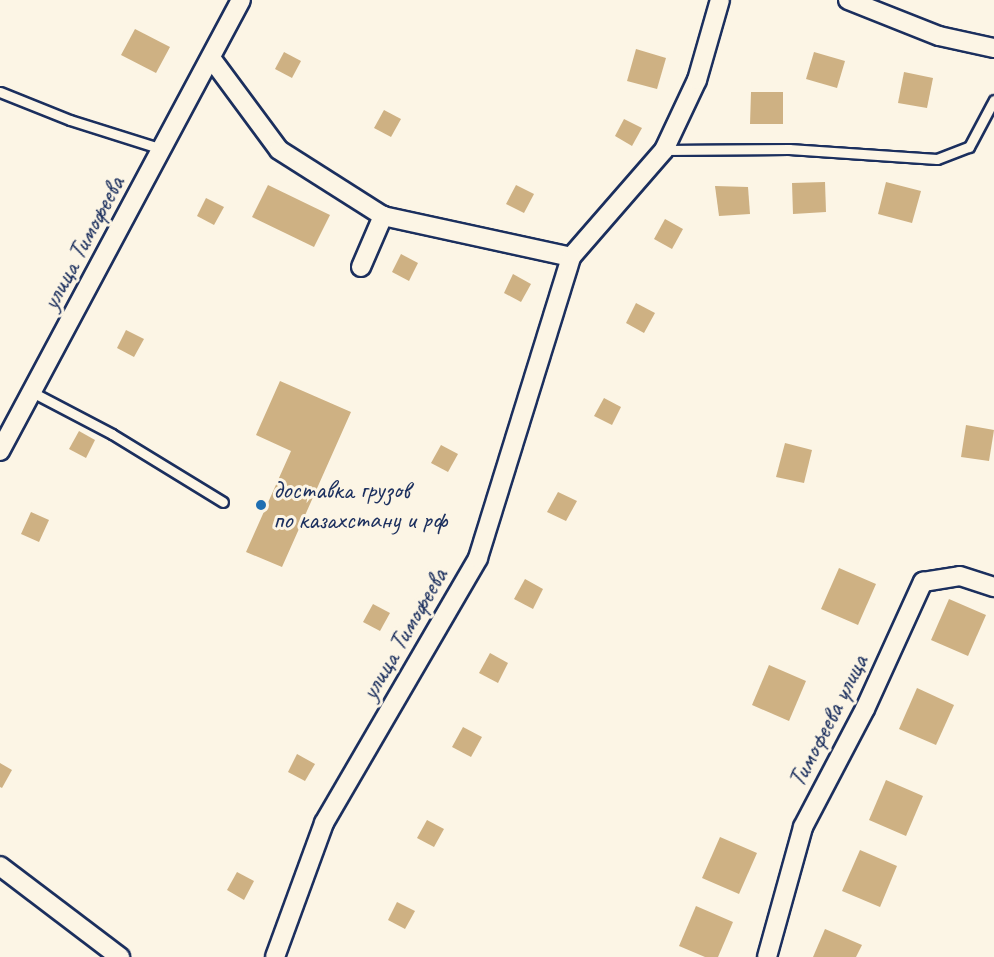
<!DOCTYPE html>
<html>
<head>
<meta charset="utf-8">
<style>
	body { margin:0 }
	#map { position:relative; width:994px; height:957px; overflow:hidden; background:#fcf5e5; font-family:Caveat,sans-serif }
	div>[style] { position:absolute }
	.building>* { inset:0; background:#ceb183 }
	.roads { filter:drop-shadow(2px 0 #1b2f5e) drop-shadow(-2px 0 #1b2f5e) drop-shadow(0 2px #1b2f5e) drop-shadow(0 -2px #1b2f5e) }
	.lane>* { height:9px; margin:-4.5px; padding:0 4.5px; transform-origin:4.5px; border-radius:4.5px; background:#fcf5e5 }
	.street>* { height:18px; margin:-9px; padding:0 9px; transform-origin:9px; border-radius:9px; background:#fcf5e5 }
	.dots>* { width:16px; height:16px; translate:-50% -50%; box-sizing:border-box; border:3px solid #fcf5e5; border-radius:50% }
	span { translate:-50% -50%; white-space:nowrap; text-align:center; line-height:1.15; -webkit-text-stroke:6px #fcf5e5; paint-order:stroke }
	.street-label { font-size:26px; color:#1b2f5e }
	.poi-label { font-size:26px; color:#1b2f5e }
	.left { translate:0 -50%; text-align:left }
</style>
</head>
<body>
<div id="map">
	<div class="building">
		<div style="clip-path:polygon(135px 29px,170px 47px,156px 73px,121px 55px)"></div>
		<div style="clip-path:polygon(636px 49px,666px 58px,657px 89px,627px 81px)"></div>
		<div style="clip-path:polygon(284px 52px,301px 61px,292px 78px,275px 69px)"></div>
		<div style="clip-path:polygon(814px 52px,845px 61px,837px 88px,806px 79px)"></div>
		<div style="clip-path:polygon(904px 72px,933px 78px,927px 108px,898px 103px)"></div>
		<div style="clip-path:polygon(751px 92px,783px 92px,783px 124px,750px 124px)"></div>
		<div style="clip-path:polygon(384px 110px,401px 119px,391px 137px,374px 128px)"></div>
		<div style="clip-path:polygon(624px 119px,642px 128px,632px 146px,615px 136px)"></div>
		<div style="clip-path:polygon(825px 182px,826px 212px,793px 214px,792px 183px)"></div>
		<div style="clip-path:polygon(886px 182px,921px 191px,912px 223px,878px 214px)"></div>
		<div style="clip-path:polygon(268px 185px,330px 215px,314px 247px,252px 217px)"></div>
		<div style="clip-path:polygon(516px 185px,534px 194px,524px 213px,506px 204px)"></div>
		<div style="clip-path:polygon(715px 186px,748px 187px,750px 214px,719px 216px)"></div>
		<div style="clip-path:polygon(206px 198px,224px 207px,214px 225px,197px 216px)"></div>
		<div style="clip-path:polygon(665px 219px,683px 229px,672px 249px,654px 239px)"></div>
		<div style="clip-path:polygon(401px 254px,418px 263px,409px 281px,392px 272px)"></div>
		<div style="clip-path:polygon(513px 274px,531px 284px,521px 302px,504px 293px)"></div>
		<div style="clip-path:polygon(636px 303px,655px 313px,644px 333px,626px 323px)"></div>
		<div style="clip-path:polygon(126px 330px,144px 339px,134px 357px,117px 348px)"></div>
		<div style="clip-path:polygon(280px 381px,351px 412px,282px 567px,246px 552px,291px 451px,256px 435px)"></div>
		<div style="clip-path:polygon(604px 398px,621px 407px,612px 425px,594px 416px)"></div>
		<div style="clip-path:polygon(966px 425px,994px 430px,989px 461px,961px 457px)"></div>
		<div style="clip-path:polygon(79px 431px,95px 440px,86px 458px,69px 449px)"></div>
		<div style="clip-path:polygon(785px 443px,812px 450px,804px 483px,776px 477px)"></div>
		<div style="clip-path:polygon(441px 445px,458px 454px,448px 472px,431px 463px)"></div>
		<div style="clip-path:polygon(558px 492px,577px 501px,566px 521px,547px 512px)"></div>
		<div style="clip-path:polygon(31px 512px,49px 520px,39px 542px,21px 534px)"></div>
		<div style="clip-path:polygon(839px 568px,876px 584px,858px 625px,821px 609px)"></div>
		<div style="clip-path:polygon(525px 579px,543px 589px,533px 609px,514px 599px)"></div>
		<div style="clip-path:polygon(949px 599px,986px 615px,968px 656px,931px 640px)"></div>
		<div style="clip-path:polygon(373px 604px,390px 613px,380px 631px,363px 622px)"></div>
		<div style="clip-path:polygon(490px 653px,508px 663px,498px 683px,479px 673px)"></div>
		<div style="clip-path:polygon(769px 665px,806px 681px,789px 721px,752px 705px)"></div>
		<div style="clip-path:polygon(917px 688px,954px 705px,936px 745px,899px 729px)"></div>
		<div style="clip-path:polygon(463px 727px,482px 737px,471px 757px,452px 747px)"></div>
		<div style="clip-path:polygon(297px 754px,315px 764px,305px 781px,288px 772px)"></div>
		<div style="clip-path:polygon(0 763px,12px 770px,2px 788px,0 787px)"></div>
		<div style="clip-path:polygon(886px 780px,923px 796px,906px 836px,869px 820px)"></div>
		<div style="clip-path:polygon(427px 820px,444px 829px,434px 847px,417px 838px)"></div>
		<div style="clip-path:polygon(720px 837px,757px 853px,739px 894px,702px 878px)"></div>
		<div style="clip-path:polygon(860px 850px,897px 866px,880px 907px,842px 891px)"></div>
		<div style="clip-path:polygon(237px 872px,254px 881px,244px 900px,227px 890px)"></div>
		<div style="clip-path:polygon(397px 902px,415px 911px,405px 929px,388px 920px)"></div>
		<div style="clip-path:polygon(696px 906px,733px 922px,718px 957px,705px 957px,679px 946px)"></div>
		<div style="clip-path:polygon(825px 929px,862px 945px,856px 957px,813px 957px)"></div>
	</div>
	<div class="roads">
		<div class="lane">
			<div style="left:0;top:92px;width:75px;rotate:21.8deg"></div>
			<div style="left:70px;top:120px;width:96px;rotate:17.5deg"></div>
			<div style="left:664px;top:150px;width:125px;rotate:-0.5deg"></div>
			<div style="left:789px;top:149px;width:148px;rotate:3.9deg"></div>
			<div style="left:937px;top:159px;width:34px;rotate:-21deg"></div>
			<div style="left:969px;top:147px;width:53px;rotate:-62deg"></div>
			<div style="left:32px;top:392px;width:90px;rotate:27.7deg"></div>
			<div style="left:112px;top:434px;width:130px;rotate:31.5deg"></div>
		</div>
		<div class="street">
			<div style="left:848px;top:0;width:98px;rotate:21.6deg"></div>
			<div style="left:939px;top:36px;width:56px;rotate:12.3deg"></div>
			<div style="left:211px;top:58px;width:114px;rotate:53.5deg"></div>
			<div style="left:279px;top:150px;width:123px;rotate:32.4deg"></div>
			<div style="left:383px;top:216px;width:192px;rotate:12.3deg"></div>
			<div style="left:571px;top:257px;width:142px;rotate:-49deg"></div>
			<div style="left:664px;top:150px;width:77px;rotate:-64.8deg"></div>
			<div style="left:697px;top:80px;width:83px;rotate:-74deg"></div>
			<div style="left:361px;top:267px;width:56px;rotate:-66.7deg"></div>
			<div style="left:0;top:451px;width:511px;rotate:-61.88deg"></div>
			<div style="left:0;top:866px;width:151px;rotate:37.2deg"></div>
			<div style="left:275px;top:957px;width:143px;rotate:-69.9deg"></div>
			<div style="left:324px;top:823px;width:306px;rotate:-59.8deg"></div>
			<div style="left:478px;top:558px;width:315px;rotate:-72.8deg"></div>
			<div style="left:767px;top:957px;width:135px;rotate:-74.5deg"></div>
			<div style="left:803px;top:827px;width:133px;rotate:-62.3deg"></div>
			<div style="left:865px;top:709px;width:140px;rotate:-65.5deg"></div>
			<div style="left:923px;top:582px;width:37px;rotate:-9deg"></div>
			<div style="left:960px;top:576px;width:36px;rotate:18deg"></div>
		</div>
	</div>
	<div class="dots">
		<div style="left:261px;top:505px;background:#1f6fb2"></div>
	</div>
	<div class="street-label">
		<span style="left:83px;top:243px;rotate:-62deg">улица Тимофеева</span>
		<span style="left:404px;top:634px;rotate:-60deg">улица Тимофеева</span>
		<span style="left:828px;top:721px;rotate:-63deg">Тимофеева улица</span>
	</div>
	<div class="poi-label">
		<span class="left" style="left:273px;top:505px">доставка грузов<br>по казахстану и рф</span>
	</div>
</div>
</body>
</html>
